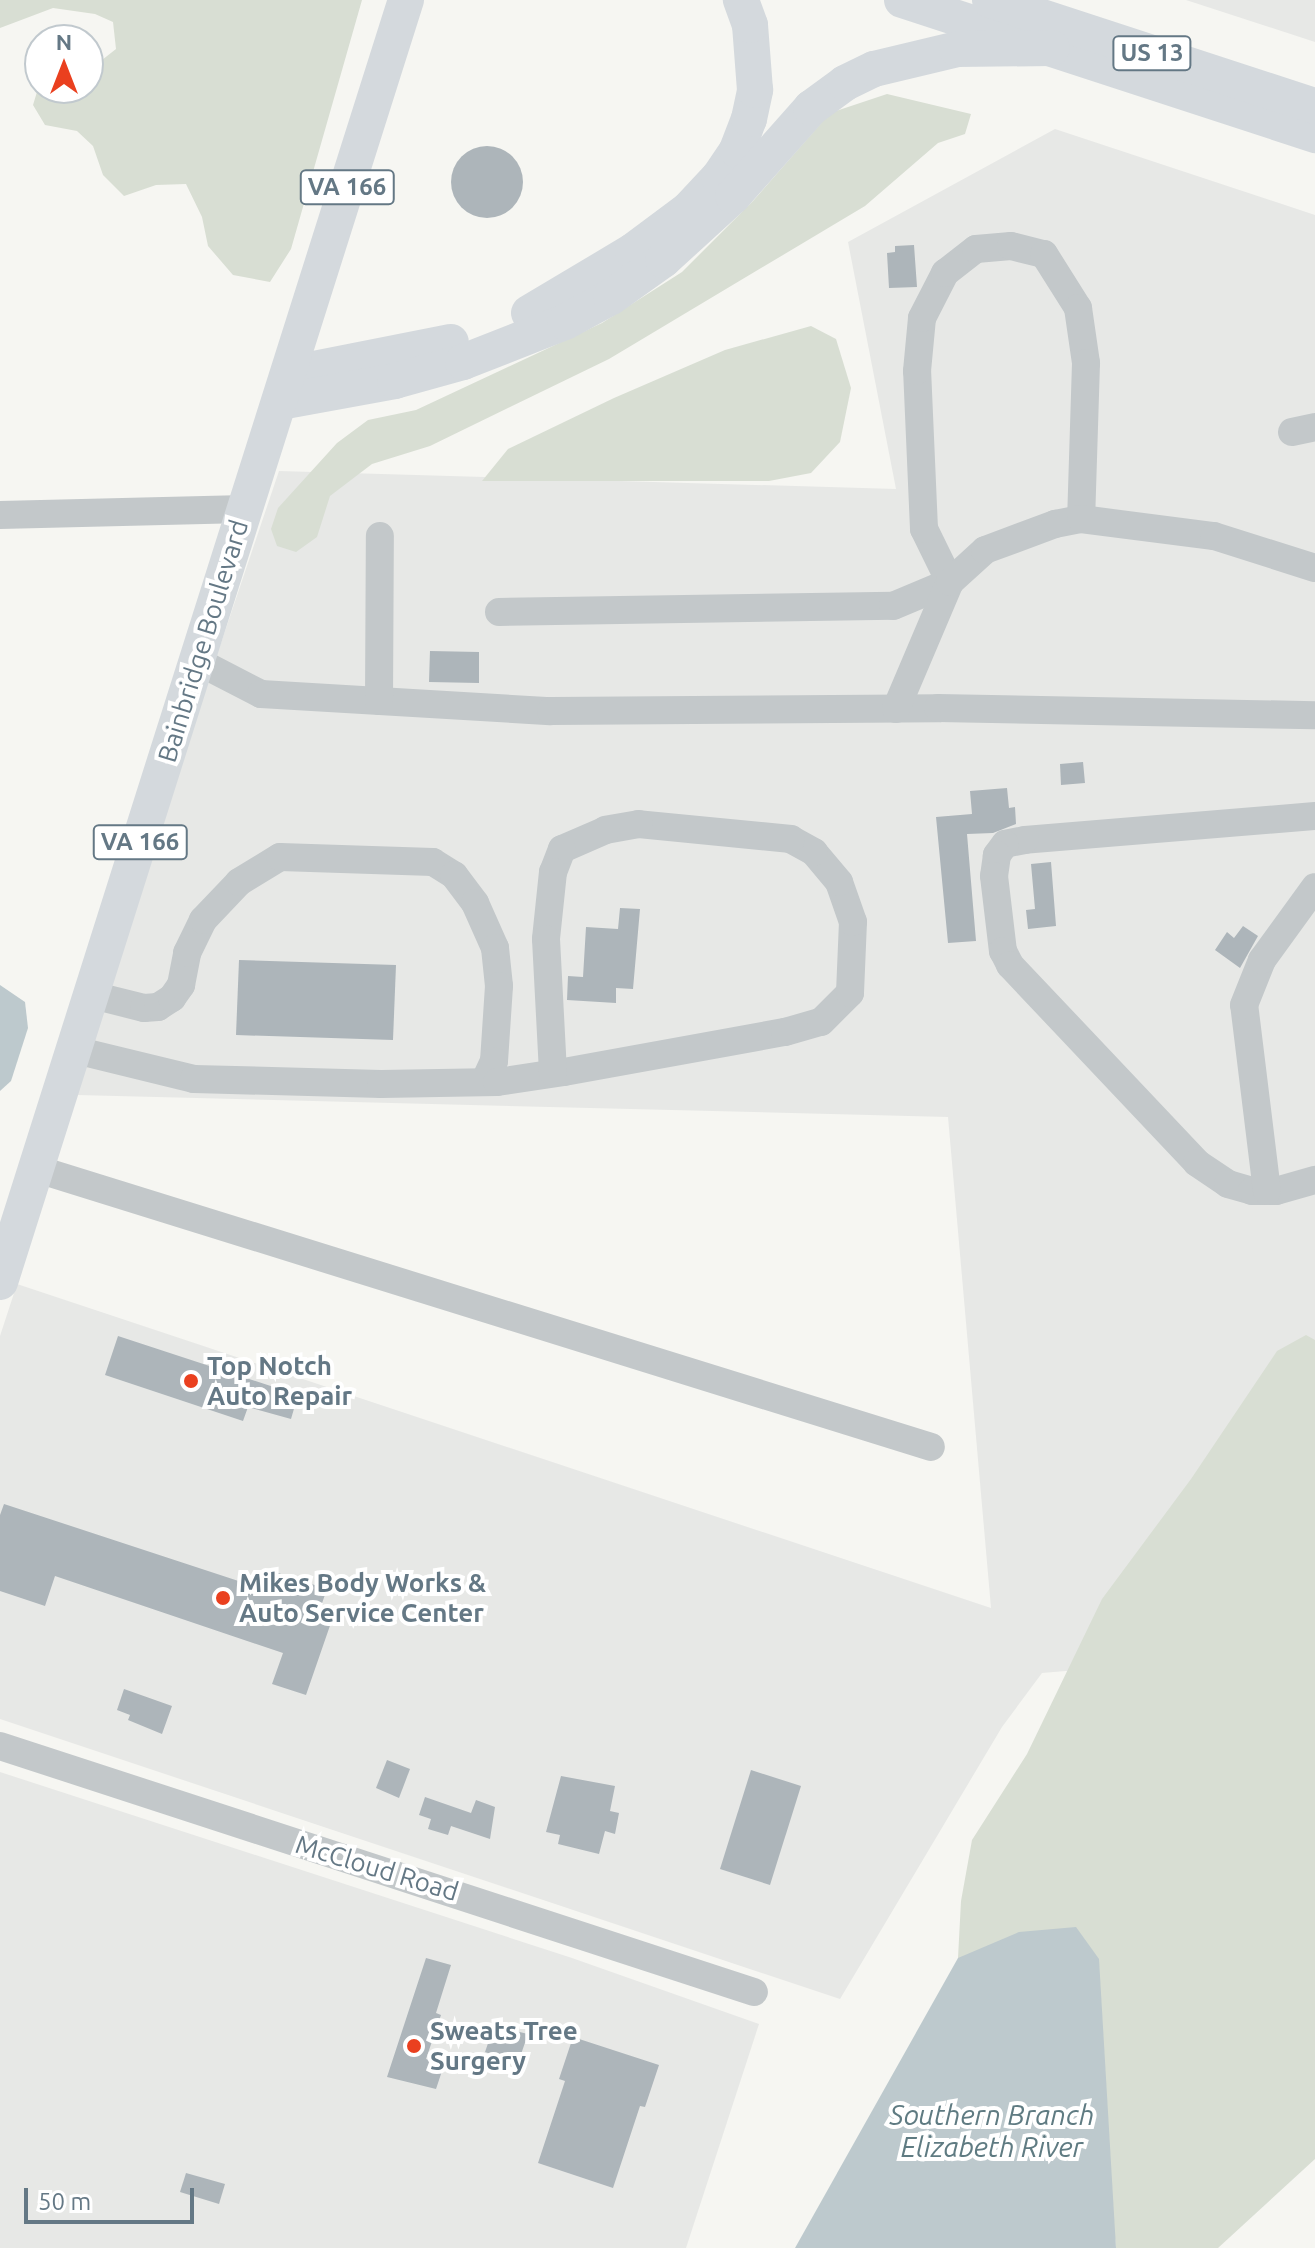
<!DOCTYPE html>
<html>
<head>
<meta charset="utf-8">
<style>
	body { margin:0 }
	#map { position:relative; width:1315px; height:2248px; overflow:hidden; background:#f6f6f2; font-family:Ubuntu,sans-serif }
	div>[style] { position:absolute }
	.built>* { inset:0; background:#e7e8e6 }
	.green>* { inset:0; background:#d8ded3 }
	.water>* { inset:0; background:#bdc9cd }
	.building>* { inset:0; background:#adb5ba }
	.round { border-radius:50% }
	.minor>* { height:28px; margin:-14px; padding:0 14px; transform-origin:14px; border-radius:14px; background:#c3c8ca }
	.major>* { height:36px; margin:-18px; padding:0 18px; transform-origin:18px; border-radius:18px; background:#d4d9dd }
	.dots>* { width:22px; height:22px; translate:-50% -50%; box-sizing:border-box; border:4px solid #fff; border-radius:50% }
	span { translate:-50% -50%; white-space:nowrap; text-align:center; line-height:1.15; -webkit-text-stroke:8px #fff; paint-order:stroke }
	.shield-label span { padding:2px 6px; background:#fff; border:2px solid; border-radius:6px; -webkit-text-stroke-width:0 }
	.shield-label { font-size:24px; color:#647885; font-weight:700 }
	.street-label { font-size:26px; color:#647885 }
	.poi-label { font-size:26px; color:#647885; font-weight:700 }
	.left { translate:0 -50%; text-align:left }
	.water-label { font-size:28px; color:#5f7b82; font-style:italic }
	.north { position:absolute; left:24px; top:24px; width:80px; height:80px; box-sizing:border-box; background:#fff; border:2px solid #c1c9ce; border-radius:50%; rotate:0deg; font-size:22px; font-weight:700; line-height:32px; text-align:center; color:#647885 }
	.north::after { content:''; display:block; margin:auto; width:28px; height:36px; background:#ea401f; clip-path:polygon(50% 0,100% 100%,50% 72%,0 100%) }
	.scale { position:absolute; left:24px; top:2188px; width:170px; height:36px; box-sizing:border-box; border:4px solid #647885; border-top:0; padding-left:10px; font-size:24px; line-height:28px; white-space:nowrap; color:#647885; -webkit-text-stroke:6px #fff; paint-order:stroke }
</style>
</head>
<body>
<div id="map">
	<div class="built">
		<div style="clip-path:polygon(1186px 0,1315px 0,1315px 42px)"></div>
		<div style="clip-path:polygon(1055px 129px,1315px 215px,1315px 1650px,1042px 1673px,1002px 1727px,840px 1999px,0 1719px,0 1336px,17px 1284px,991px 1608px,948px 1117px,77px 1095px,192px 729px,279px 471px,896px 489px,848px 242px)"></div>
		<div style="clip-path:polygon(0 1772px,572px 1958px,759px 2024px,686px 2248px,0 2248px)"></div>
	</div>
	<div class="green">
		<div style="clip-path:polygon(0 0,362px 0,291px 249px,270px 282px,233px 275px,208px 246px,202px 217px,186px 184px,156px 185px,124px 196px,103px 175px,93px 146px,77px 131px,45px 125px,33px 105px,40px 82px,40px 88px,88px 88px,88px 71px,116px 49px,113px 22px,95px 14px,53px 8px,0 28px)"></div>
		<div style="clip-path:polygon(887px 94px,971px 114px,965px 134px,938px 143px,865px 206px,609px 359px,430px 446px,372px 464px,330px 496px,317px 537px,296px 552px,277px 546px,271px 529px,278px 508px,337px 443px,368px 420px,416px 410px,602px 323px,682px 272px,753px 201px,830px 113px)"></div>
		<div style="clip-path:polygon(811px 326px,836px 339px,851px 388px,840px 442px,811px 473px,769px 481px,482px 481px,508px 449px,614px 398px,725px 350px)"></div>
		<div style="clip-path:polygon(1306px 1335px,1315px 1340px,1315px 2159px,1218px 2248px,1116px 2248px,1111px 2201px,958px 1958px,961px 1901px,972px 1840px,1027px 1754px,1102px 1599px,1191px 1479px,1277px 1351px)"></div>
	</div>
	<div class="water">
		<div style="clip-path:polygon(0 985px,25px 1002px,28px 1028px,11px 1081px,0 1091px)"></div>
		<div style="clip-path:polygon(1076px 1927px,1099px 1959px,1116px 2248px,795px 2248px,958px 1958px,1019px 1932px)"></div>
	</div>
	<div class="building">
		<div class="round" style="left:451px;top:146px;width:72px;height:72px"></div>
		<div style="clip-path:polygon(914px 245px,917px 287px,889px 288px,887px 253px,895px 252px,895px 246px)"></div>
		<div style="clip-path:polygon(430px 651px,479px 652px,479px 683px,429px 682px)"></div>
		<div style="clip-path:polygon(1083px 762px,1085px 783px,1061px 785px,1060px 764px)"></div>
		<div style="clip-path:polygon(1007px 788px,1009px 808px,1015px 807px,1016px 824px,993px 833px,967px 834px,976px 941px,948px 943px,936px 817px,972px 814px,970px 791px)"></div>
		<div style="clip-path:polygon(1051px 862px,1056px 926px,1028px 929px,1026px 910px,1035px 909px,1031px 864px)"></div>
		<div style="clip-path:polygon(620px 908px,640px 909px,633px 989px,616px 988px,616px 1003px,567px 1000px,568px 976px,583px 977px,586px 927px,618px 929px)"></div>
		<div style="clip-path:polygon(1243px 926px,1258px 936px,1240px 968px,1215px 950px,1227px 932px,1234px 938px)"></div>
		<div style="clip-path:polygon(239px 960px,396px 965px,393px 1040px,236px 1035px)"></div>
		<div style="clip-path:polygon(118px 1336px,298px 1395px,291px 1419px,248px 1407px,243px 1421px,105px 1375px)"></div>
		<div style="clip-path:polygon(4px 1504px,266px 1590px,272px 1571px,327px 1589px,320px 1609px,334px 1614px,306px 1695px,272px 1684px,283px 1653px,55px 1576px,45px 1606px,0 1591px,0 1515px)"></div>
		<div style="clip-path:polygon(124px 1689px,172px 1706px,162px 1734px,128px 1720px,130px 1715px,117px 1710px)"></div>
		<div style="clip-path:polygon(387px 1760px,410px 1769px,399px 1798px,376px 1788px)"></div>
		<div style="clip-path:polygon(751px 1770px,801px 1786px,770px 1885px,720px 1869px)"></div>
		<div style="clip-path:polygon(561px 1776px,615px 1786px,610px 1811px,619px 1813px,615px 1834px,605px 1831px,599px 1854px,558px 1844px,560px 1835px,546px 1832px)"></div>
		<div style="clip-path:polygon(425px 1797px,471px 1813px,476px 1800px,495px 1807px,490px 1839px,451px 1826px,448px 1835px,428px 1829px,431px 1819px,419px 1815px)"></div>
		<div style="clip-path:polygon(426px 1958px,451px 1965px,436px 2013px,441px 2015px,426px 2059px,444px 2065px,436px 2089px,387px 2077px)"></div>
		<div style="clip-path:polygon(494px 2026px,528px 2034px,518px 2063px,485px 2052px)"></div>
		<div style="clip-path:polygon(573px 2037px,659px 2065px,645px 2107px,640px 2106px,613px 2188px,538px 2163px,565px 2081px,559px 2079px)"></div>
		<div style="clip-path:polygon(186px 2173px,225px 2184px,219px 2204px,180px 2192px)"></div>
	</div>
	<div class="minor">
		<div style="left:1292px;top:432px;width:24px;rotate:-12deg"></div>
		<div style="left:0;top:515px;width:245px;rotate:-1.4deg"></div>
		<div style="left:499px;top:612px;width:394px;rotate:-0.9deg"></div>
		<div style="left:893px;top:606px;width:62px;rotate:-22.8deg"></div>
		<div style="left:950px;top:582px;width:59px;rotate:-116.1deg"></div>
		<div style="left:924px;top:529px;width:158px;rotate:-92.5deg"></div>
		<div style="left:917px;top:371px;width:53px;rotate:-84.6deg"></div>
		<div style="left:922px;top:318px;width:51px;rotate:-62.9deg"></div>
		<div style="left:945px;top:273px;width:39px;rotate:-38deg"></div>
		<div style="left:976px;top:249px;width:35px;rotate:-5deg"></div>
		<div style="left:1011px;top:246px;width:34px;rotate:14deg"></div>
		<div style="left:1044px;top:254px;width:64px;rotate:57.8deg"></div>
		<div style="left:1078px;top:308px;width:56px;rotate:81.7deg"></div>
		<div style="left:1086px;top:363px;width:156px;rotate:91.8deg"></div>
		<div style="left:197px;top:661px;width:72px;rotate:27.3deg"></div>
		<div style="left:261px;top:694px;width:290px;rotate:3.4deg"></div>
		<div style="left:551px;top:711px;width:387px;rotate:-0.4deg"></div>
		<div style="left:938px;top:708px;width:377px;rotate:1.1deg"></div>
		<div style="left:379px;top:701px;width:165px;rotate:-89.7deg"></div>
		<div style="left:896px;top:709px;width:138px;rotate:-67deg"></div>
		<div style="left:950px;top:582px;width:47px;rotate:-42.4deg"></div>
		<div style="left:985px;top:550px;width:75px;rotate:-20.4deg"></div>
		<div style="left:1055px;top:524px;width:26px;rotate:-11deg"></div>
		<div style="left:1081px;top:519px;width:134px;rotate:7.3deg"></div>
		<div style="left:1214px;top:536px;width:106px;rotate:17.6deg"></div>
		<div style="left:1315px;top:816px;width:291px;rotate:175.3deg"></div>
		<div style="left:1025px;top:840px;width:20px;rotate:169deg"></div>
		<div style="left:1005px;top:844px;width:14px;rotate:126deg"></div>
		<div style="left:997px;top:855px;width:21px;rotate:98deg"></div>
		<div style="left:994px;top:876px;width:76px;rotate:83.2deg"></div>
		<div style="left:1003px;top:951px;width:16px;rotate:63deg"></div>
		<div style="left:1010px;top:965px;width:272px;rotate:46.6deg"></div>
		<div style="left:1197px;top:1163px;width:37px;rotate:34deg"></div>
		<div style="left:1228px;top:1184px;width:25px;rotate:16deg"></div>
		<div style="left:1252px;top:1191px;width:24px"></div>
		<div style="left:1276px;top:1191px;width:41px;rotate:-15.8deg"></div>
		<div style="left:92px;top:995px;width:54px;rotate:14deg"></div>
		<div style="left:144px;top:1008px;width:14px;rotate:-4deg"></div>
		<div style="left:158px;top:1007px;width:17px;rotate:-33deg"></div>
		<div style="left:172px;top:998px;width:16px;rotate:-55deg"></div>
		<div style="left:181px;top:985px;width:33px;rotate:-79deg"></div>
		<div style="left:187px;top:953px;width:37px;rotate:-64deg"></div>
		<div style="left:203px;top:920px;width:52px;rotate:-46.5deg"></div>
		<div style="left:239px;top:882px;width:48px;rotate:-31.4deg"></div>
		<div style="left:280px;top:857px;width:153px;rotate:1.9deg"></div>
		<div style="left:433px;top:862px;width:25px;rotate:32deg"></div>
		<div style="left:454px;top:875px;width:35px;rotate:53deg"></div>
		<div style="left:475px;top:903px;width:49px;rotate:66deg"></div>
		<div style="left:495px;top:948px;width:38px;rotate:84deg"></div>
		<div style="left:499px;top:986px;width:75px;rotate:93.8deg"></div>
		<div style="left:494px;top:1061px;width:23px;rotate:115deg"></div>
		<div style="left:75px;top:1050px;width:122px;rotate:13.7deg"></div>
		<div style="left:194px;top:1079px;width:187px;rotate:1.5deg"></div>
		<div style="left:381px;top:1084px;width:116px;rotate:-1deg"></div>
		<div style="left:497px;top:1082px;width:68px;rotate:-8.5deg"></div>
		<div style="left:564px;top:1072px;width:225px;rotate:-10.3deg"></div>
		<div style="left:785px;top:1032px;width:37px;rotate:-16deg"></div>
		<div style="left:821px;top:1022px;width:41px;rotate:-45deg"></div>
		<div style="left:850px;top:993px;width:71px;rotate:-87.6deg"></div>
		<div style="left:853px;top:922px;width:42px;rotate:-109.3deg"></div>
		<div style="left:839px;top:882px;width:39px;rotate:-130deg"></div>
		<div style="left:814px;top:852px;width:26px;rotate:-151deg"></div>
		<div style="left:791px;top:839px;width:153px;rotate:-174.4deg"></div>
		<div style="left:639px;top:824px;width:34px;rotate:170deg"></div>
		<div style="left:606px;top:830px;width:48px;rotate:156.6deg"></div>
		<div style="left:562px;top:849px;width:25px;rotate:111deg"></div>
		<div style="left:553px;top:872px;width:67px;rotate:96deg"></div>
		<div style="left:546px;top:939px;width:134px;rotate:87deg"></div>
		<div style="left:37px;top:1169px;width:936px;rotate:17.27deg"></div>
		<div style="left:1267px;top:1191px;width:187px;rotate:-97deg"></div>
		<div style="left:1244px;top:1005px;width:48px;rotate:-68.2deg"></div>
		<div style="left:1262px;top:960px;width:90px;rotate:-54deg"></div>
		<div style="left:0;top:1746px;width:793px;rotate:18.07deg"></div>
	</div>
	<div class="major">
		<div style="left:902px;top:0;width:435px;rotate:18.1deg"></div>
		<div style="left:990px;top:0;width:342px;rotate:18.1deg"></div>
		<div style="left:529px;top:313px;width:121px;rotate:-30.8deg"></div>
		<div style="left:633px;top:251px;width:69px;rotate:-36.7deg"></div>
		<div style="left:688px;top:210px;width:45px;rotate:-46.8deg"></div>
		<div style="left:719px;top:177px;width:32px;rotate:-56deg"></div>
		<div style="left:737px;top:150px;width:33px;rotate:-69deg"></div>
		<div style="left:749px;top:119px;width:30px;rotate:-78deg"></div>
		<div style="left:755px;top:90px;width:65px;rotate:-94.4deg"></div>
		<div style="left:750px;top:25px;width:27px;rotate:-110deg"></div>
		<div style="left:289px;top:374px;width:165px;rotate:-11.2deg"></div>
		<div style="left:280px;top:402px;width:117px;rotate:-10.3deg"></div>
		<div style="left:395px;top:381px;width:71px;rotate:-15.6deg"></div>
		<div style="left:463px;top:362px;width:110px;rotate:-21.4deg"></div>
		<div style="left:565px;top:322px;width:52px;rotate:-28.5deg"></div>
		<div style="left:611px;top:297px;width:64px;rotate:-35.4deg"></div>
		<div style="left:663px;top:260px;width:95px;rotate:-42.4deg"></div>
		<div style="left:733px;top:196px;width:118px;rotate:-48.4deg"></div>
		<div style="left:811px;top:108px;width:42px;rotate:-36.3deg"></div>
		<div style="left:845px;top:83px;width:32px;rotate:-26deg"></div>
		<div style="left:874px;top:69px;width:85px;rotate:-13.5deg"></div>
		<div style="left:957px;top:49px;width:95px;rotate:-0.6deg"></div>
		<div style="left:0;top:1282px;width:1345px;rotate:-72.43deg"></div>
	</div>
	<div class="dots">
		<div style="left:191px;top:1381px;background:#ea401f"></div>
		<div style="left:223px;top:1598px;background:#ea401f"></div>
		<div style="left:414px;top:2046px;background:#ea401f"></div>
	</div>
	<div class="shield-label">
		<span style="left:1152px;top:53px">US 13</span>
		<span style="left:347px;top:187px">VA 166</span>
		<span style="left:140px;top:842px">VA 166</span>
	</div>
	<div class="street-label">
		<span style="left:203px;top:641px;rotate:-73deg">Bainbridge Boulevard</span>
		<span style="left:377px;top:1868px;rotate:17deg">McCloud Road</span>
	</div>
	<div class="poi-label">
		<span class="left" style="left:207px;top:1381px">Top Notch<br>Auto Repair</span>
		<span class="left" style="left:239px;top:1598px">Mikes Body Works &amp;<br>Auto Service Center</span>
		<span class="left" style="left:430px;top:2046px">Sweats Tree<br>Surgery</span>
	</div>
	<div class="water-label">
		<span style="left:992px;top:2131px">Southern Branch<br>Elizabeth River</span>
	</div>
	<div class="north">N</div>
	<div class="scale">50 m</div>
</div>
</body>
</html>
